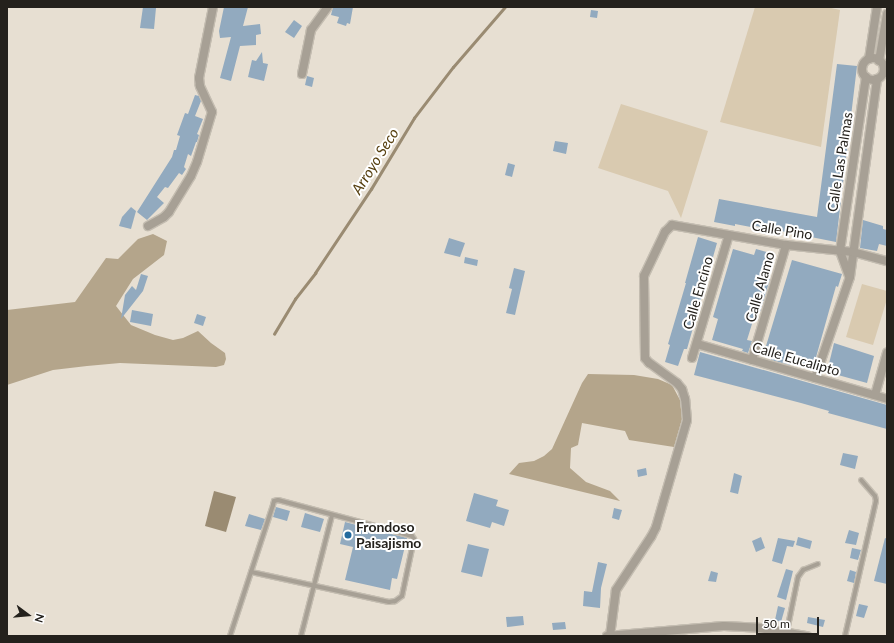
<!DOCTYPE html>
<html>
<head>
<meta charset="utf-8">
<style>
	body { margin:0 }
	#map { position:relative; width:894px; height:643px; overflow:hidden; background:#e7dfd2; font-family:Lato,sans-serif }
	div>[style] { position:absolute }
	.green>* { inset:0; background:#d9cab0 }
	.forest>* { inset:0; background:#b4a58b }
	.water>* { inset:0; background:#9a8b72 }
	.stream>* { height:2.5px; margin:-1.25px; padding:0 1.25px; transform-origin:1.25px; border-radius:1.25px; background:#9a8b72 }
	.building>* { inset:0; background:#92aabf }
	.roads { filter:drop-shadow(1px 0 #c4bdb1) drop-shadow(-1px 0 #c4bdb1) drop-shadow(0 1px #c4bdb1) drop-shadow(0 -1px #c4bdb1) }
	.service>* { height:4px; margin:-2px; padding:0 2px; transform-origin:2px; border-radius:2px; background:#a7a095 }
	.minor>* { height:8px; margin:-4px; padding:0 4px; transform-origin:4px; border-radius:4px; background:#a7a095 }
	.minor>.ring { margin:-4px; padding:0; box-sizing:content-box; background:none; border:8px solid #a7a095; border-radius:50% }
	.dots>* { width:11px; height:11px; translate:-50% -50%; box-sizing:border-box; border:2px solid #fff; border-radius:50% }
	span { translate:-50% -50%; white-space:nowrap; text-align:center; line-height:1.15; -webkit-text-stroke:4px #fff; paint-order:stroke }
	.street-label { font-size:14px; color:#24211c }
	.poi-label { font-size:14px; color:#24211c; font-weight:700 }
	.left { translate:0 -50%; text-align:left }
	.water-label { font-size:15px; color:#574010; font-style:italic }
	.frame { position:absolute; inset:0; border:8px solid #24211c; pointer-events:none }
	.north { position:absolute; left:8px; top:595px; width:40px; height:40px; -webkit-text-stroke:3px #fff; paint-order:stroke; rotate:106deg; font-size:11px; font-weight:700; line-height:16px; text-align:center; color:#24211c }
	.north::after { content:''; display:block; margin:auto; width:14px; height:18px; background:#24211c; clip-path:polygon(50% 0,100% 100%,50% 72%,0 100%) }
	.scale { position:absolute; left:756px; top:617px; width:63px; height:18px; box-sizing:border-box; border:2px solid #24211c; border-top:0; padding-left:5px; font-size:12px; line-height:14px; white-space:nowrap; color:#24211c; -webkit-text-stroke:3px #fff; paint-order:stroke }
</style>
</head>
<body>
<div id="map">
	<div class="green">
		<div style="clip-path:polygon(755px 7px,827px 7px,840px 10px,821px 147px,720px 122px)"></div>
		<div style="clip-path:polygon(621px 104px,708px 131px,681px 218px,668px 191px,598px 168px)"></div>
		<div style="clip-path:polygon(862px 284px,887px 291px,887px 299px,873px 345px,846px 337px)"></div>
	</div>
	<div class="forest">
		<div style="clip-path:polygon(153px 234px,167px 241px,164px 255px,133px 279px,116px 306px,131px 325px,155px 335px,173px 340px,183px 338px,198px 331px,211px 343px,225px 353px,226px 359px,224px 365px,216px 367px,120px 363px,87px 366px,53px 370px,7px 385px,7px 310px,75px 302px,106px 258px,118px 259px,138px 239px)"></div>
		<div style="clip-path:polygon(588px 374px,634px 375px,658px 379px,672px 385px,680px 400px,682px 419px,674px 447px,629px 440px,625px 431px,582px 423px,578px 445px,571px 448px,570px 468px,586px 482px,610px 491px,620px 501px,509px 474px,519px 463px,534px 461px,544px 456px,552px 449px,582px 383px)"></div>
	</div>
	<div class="water">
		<div style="clip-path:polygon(214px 491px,236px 497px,226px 532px,205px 526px)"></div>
	</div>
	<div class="stream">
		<div style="left:274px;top:334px;width:41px;rotate:-59deg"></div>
		<div style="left:295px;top:299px;width:33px;rotate:-52deg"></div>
		<div style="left:315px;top:273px;width:101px;rotate:-56.3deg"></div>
		<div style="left:371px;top:189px;width:83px;rotate:-58.8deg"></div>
		<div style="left:414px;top:118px;width:64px;rotate:-52.6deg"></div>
		<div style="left:453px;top:67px;width:79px;rotate:-49.1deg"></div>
	</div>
	<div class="building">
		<div style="clip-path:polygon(143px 7px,156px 8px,154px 29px,140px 28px)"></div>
		<div style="clip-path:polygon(224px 7px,248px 7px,243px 26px,260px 24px,261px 34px,256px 35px,256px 45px,240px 46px,231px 81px,220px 78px,231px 37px,220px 38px,219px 31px)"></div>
		<div style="clip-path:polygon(333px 7px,353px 7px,350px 24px,347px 23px,346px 26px,337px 23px,339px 17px,331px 15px)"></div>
		<div style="clip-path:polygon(591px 10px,598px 11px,597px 18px,590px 17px)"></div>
		<div style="clip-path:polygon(294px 20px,302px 26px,294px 38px,285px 32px)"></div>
		<div style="clip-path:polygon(262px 52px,263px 63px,268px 64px,264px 81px,248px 77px,252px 60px,256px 61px)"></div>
		<div style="clip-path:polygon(837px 64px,857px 66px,836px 242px,756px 226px,756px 228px,735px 224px,735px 226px,714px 222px,719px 199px,817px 217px)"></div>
		<div style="clip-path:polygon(307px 76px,314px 78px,312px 87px,305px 85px)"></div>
		<div style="clip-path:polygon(195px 95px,199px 96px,201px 101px,195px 116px,203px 119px,197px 134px,199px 135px,197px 142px,196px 142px,191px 156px,188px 154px,184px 167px,186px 169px,182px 175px,179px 173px,168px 188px,165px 187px,157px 197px,164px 203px,147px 220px,137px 212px,172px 157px,174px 150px,176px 150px,180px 136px,177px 135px,185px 113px,188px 114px)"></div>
		<div style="clip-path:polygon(555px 141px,568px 143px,566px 154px,553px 151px)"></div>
		<div style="clip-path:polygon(508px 163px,515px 165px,512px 177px,505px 175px)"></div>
		<div style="clip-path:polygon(131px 207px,136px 211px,131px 229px,119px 226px,122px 217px)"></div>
		<div style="clip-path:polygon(863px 220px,883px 226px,883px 229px,887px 230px,887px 246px,879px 244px,877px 251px,860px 248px)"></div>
		<div style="clip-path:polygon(698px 237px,717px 243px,687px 349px,684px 349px,678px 366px,665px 362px,670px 345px,668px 344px,686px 283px,685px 283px)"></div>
		<div style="clip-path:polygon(449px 238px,465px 243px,460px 257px,444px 253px)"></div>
		<div style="clip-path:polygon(733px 249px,754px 255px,756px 249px,774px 254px,767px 279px,770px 279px,760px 312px,756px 311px,747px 340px,752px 341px,748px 353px,742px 351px,743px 349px,712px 340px,718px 319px,713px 317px)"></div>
		<div style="clip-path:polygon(465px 257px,478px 260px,477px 266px,464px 263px)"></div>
		<div style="clip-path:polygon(792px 260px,842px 274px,838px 287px,836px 286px,813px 368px,791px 362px,790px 365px,771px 360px,774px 348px,766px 346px)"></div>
		<div style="clip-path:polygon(514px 268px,525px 271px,515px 315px,506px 313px,512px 289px,509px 288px)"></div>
		<div style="clip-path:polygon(141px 274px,148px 276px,143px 291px,121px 319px,125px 295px,132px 286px,136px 290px)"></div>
		<div style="clip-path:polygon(132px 310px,153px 314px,151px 326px,130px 322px)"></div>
		<div style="clip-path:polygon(197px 314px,206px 317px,203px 326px,194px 323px)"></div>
		<div style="clip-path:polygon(834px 343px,874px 356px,867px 383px,827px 372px)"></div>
		<div style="clip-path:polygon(700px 352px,887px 405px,887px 429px,828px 413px,829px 411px,801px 403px,694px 375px)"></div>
		<div style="clip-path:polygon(843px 453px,858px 456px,855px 469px,840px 465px)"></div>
		<div style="clip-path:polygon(646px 468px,647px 475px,638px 477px,637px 470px)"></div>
		<div style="clip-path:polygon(734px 473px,742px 476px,738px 494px,730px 492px)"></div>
		<div style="clip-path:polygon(474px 493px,498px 500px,496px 506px,509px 510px,504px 526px,492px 522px,490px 528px,466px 521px)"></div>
		<div style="clip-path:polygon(276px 507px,290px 511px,287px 521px,273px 517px)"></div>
		<div style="clip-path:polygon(614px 508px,622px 510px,619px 520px,612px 518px)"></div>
		<div style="clip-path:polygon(305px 513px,324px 519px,320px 532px,301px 527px)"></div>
		<div style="clip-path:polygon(249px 514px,265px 519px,261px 530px,245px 526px)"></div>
		<div style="clip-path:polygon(345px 522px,407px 538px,397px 579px,392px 578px,390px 590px,345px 580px,353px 547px,340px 544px)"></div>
		<div style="clip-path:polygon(849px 530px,859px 533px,856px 545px,845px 543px)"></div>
		<div style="clip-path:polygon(761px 537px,765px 548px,756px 552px,752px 541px)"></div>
		<div style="clip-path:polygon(798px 537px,812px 541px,810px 549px,796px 545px)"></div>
		<div style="clip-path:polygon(778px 538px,795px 541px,793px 547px,787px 546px,782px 564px,772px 561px)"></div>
		<div style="clip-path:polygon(885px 538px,887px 539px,887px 584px,874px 581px)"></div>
		<div style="clip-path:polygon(468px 544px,489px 549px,482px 577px,461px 572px)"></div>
		<div style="clip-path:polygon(852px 548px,861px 550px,858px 560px,850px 558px)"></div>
		<div style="clip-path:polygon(598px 562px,607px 564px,601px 588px,600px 608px,583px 606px,584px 591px,592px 592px)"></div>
		<div style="clip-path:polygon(786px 569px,793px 571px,786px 600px,777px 597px)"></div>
		<div style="clip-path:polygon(850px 570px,856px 572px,854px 583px,847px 581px)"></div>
		<div style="clip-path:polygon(711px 571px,718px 573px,716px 582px,708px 581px)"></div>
		<div style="clip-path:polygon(859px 604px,868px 606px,864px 618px,856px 616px)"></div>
		<div style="clip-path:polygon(778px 606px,785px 608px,781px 622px,775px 620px)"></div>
		<div style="clip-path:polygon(523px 616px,524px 625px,507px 627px,506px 617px)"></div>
		<div style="clip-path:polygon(808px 617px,825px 620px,823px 627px,807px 623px)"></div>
		<div style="clip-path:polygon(565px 622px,566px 629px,553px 630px,552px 623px)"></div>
	</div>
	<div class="roads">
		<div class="service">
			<div style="left:787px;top:631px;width:55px;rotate:-78.5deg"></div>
			<div style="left:798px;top:577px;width:9px;rotate:-54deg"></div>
			<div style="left:803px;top:570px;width:16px;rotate:-22deg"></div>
			<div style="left:230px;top:636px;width:67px;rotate:-71.8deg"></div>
			<div style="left:251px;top:572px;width:71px;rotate:-71.8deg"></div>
			<div style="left:273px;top:505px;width:4px;rotate:-76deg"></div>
			<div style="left:274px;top:501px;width:4px;rotate:-14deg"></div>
			<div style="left:278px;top:500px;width:139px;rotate:15deg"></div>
			<div style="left:412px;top:536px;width:4px;rotate:56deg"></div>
			<div style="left:414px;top:539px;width:58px;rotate:101.9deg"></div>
			<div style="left:402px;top:596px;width:9px;rotate:144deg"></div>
			<div style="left:395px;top:601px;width:6px;rotate:171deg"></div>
			<div style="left:389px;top:602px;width:141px;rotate:-167.7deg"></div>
			<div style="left:301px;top:636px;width:125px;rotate:-75.6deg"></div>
			<div style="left:845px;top:636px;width:139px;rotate:-77.1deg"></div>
			<div style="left:876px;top:501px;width:5px;rotate:-101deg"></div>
			<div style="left:875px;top:496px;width:21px;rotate:-131deg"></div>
		</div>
		<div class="minor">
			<div class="ring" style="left:862px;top:58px;width:14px;height:14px"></div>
			<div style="left:869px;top:59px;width:53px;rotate:-81.3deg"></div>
			<div style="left:879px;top:61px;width:48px;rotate:-80.3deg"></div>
			<div style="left:302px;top:74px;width:45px;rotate:-78.4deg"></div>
			<div style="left:311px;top:30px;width:29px;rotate:-54deg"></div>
			<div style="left:148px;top:226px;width:18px;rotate:-29deg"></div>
			<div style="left:164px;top:217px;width:7px;rotate:-45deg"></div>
			<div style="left:169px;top:212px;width:42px;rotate:-58.6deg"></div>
			<div style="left:191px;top:176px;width:15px;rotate:-67deg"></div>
			<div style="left:197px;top:162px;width:52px;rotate:-73.3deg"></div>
			<div style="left:212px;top:112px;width:29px;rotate:-115deg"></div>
			<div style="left:200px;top:86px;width:8px;rotate:-97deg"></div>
			<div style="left:199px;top:78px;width:72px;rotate:-78.8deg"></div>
			<div style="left:849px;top:276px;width:27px;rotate:-110deg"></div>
			<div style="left:840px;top:251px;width:176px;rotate:-81.5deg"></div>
			<div style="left:697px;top:344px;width:198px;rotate:16.1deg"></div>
			<div style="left:692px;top:358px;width:128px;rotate:-73.3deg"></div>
			<div style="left:752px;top:360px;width:120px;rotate:-73.5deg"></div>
			<div style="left:815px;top:378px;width:107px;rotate:-70.9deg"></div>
			<div style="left:850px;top:277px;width:200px;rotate:-82.2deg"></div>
			<div style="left:875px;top:395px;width:44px;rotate:-74.1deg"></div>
			<div style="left:607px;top:636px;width:117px;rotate:-4.9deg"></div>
			<div style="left:724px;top:626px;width:35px;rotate:3deg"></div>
			<div style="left:759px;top:628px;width:49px;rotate:9.5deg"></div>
			<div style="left:610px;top:636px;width:46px;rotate:-82.6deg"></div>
			<div style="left:616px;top:590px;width:64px;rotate:-56.6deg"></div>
			<div style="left:651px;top:537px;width:11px;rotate:-63deg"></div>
			<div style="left:656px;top:527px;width:111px;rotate:-73.8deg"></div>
			<div style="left:687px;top:420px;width:21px;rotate:-95deg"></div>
			<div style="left:685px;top:399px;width:10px;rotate:-107deg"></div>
			<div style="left:682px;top:389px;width:8px;rotate:-130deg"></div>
			<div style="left:677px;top:383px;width:34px;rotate:-144deg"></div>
			<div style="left:649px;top:363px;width:6px;rotate:-129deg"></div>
			<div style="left:645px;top:358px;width:82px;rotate:-90.7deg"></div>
			<div style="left:644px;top:276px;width:49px;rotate:-64.5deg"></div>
			<div style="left:665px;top:232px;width:10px;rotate:-45deg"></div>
			<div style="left:672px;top:225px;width:116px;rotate:10deg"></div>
			<div style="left:786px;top:245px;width:67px;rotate:6deg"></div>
			<div style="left:853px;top:252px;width:35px;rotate:15deg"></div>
		</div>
	</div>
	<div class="dots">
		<div style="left:348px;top:535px;background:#236a9e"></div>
	</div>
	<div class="street-label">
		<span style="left:840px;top:162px;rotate:-81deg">Calle Las Palmas</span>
		<span style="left:782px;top:230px;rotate:9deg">Calle Pino</span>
		<span style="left:760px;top:287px;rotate:-74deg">Calle Alamo</span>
		<span style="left:698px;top:293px;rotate:-74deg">Calle Encino</span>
		<span style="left:796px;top:359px;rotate:16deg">Calle Eucalipto</span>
	</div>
	<div class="poi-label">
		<span class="left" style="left:356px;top:535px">Frondoso<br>Paisajismo</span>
	</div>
	<div class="water-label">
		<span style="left:375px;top:161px;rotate:-58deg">Arroyo Seco</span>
	</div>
	<div class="frame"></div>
	<div class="north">N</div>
	<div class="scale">50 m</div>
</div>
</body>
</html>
